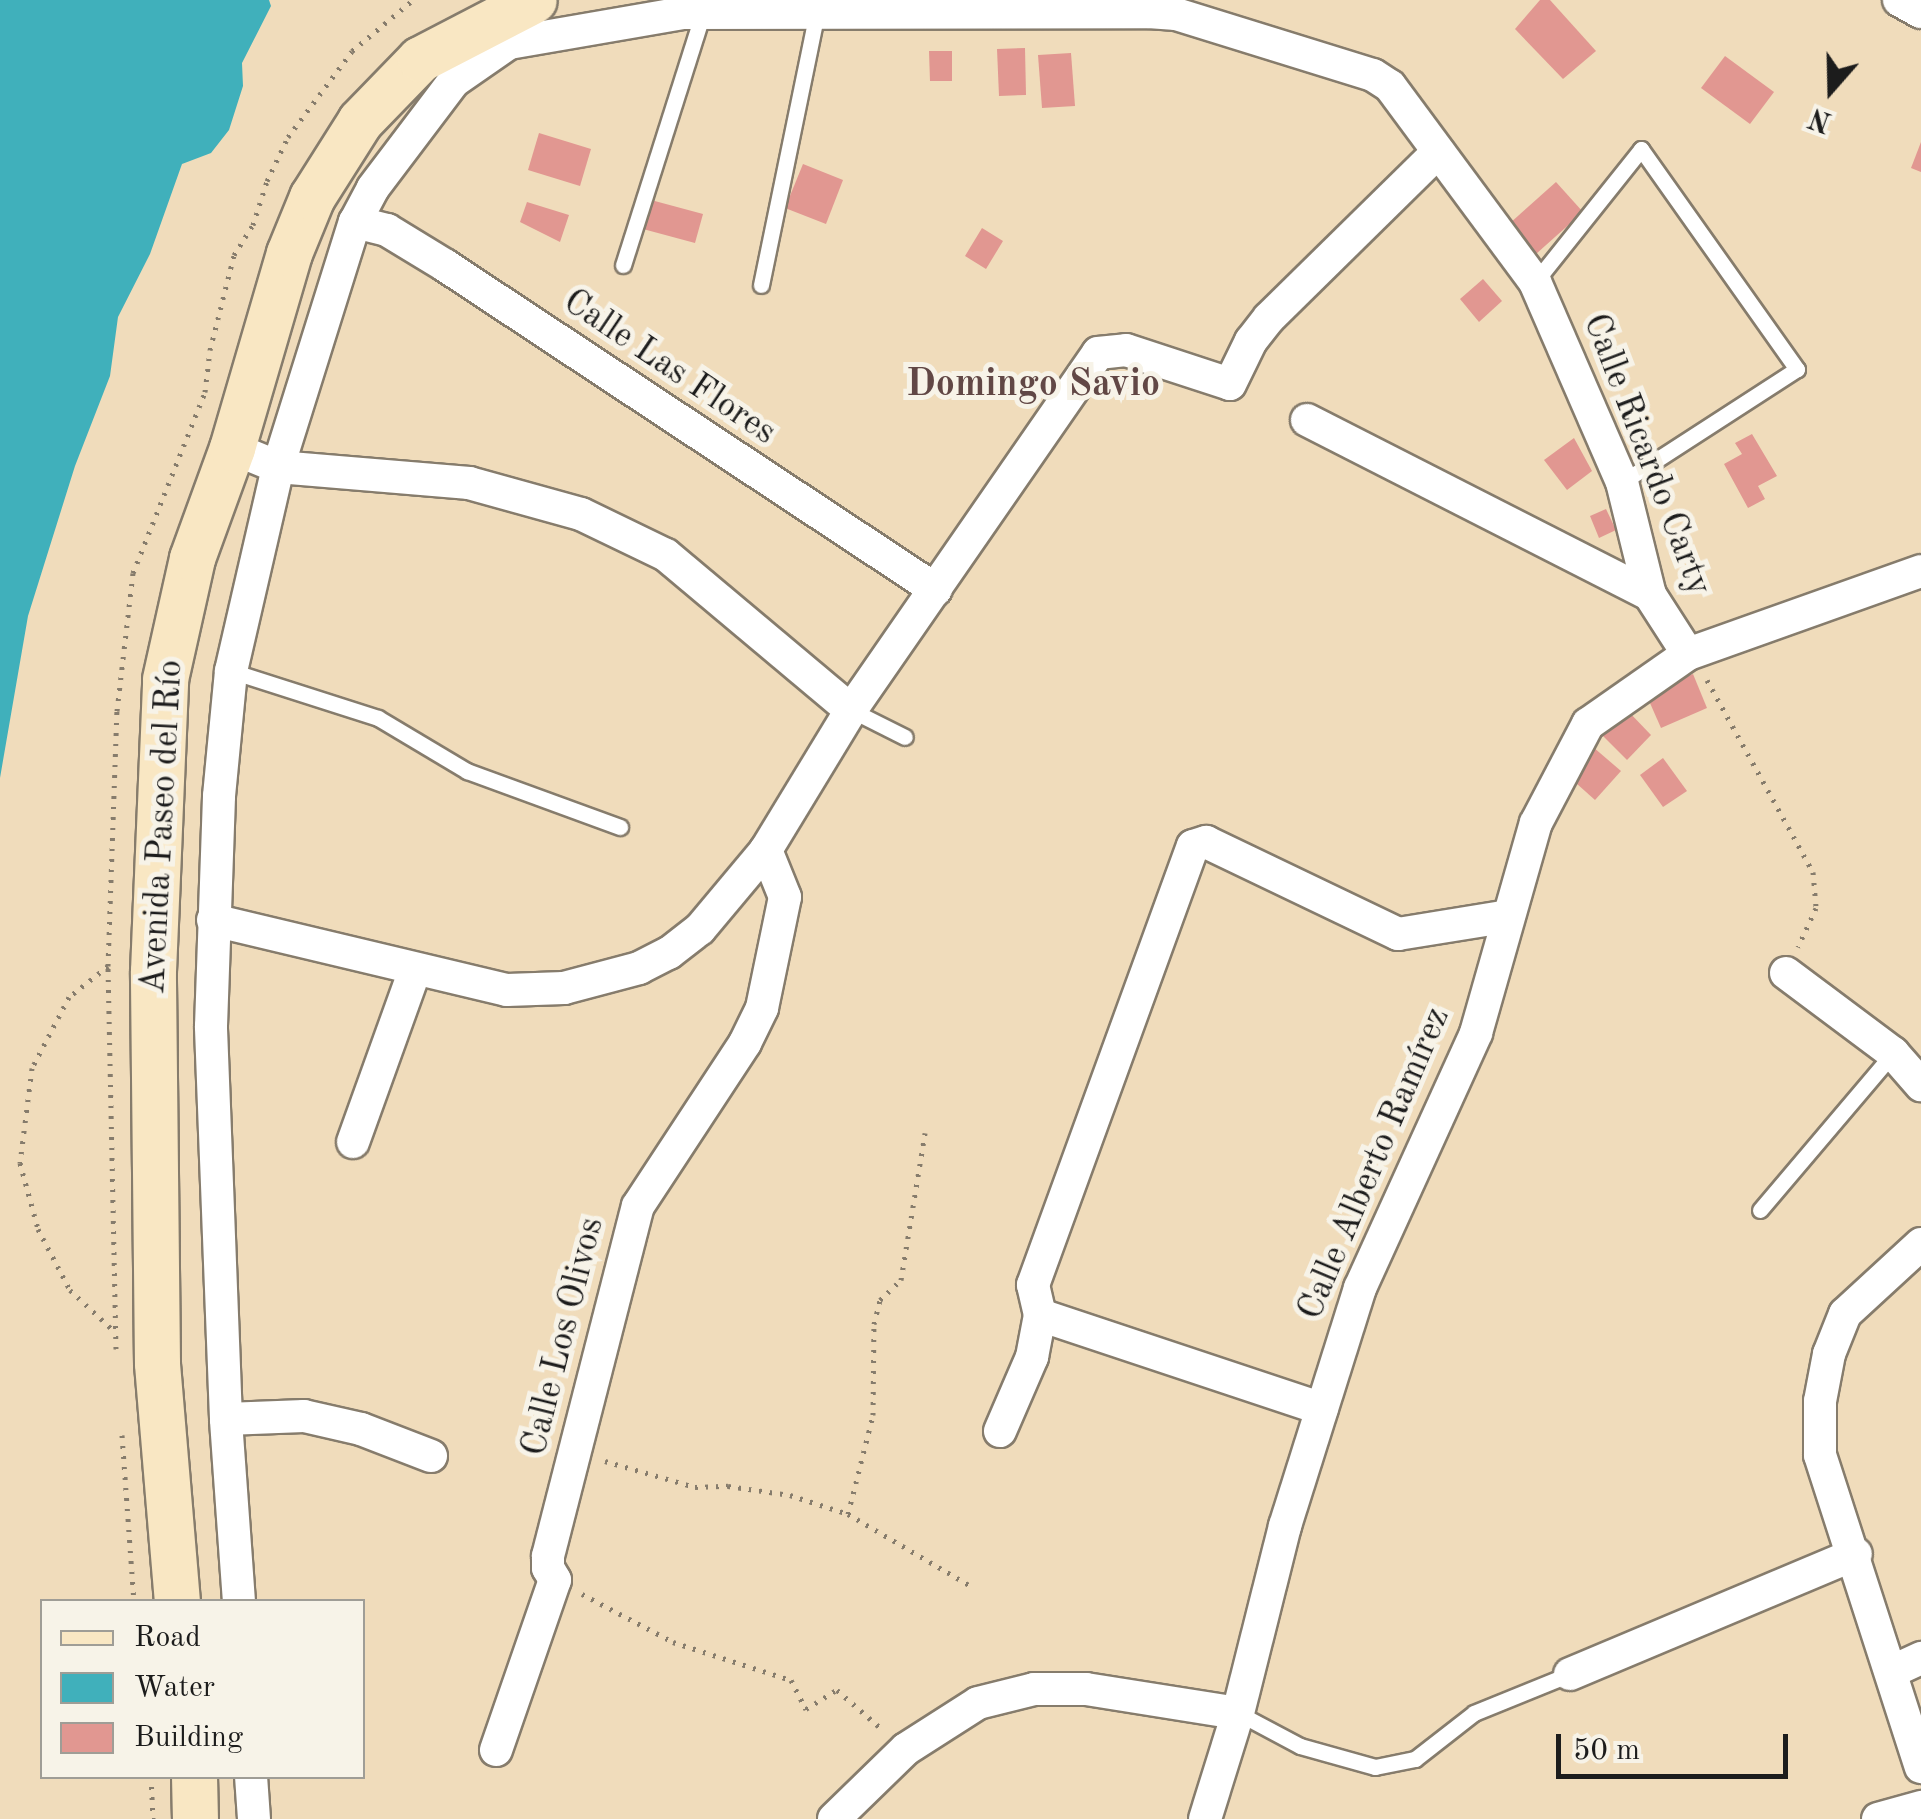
<!DOCTYPE html>
<html>
<head>
<meta charset="utf-8">
<style>
	body { margin:0 }
	#map { position:relative; width:1921px; height:1819px; overflow:hidden; background:#f0dcbb; font-family:"Old Standard TT",serif }
	div>[style] { position:absolute }
	.water>* { inset:0; background:#40b0bb }
	.building>* { inset:0; background:#e19791 }
	.path>* { height:5px; margin-top:-2.5px; transform-origin:0; background:repeating-linear-gradient(90deg,#867c6c 0 2.5px,transparent 0 10.5px) }
	.roads { filter:drop-shadow(2px 0 #867c6c) drop-shadow(-2px 0 #867c6c) drop-shadow(0 2px #867c6c) drop-shadow(0 -2px #867c6c) }
	.lane>* { height:15px; margin:-7.5px; padding:0 7.5px; transform-origin:7.5px; border-radius:7.5px; background:#fff }
	.street>* { height:32px; margin:-16px; padding:0 16px; transform-origin:16px; border-radius:16px; background:#fff }
	.secondary>* { height:45px; margin:-22.5px; padding:0 22.5px; transform-origin:22.5px; border-radius:22.5px; background:#f9e7c3 }
	span { translate:-50% -50%; white-space:nowrap; text-align:center; line-height:1.15; -webkit-text-stroke:10px #f7f3e8; paint-order:stroke }
	.street-label { font-size:35px; color:#1c1c1c }
	.neighbourhood-label { font-size:38px; color:#614745; font-weight:700 }
	.legend { position:absolute; left:40px; top:1599px; width:325px; height:180px; box-sizing:border-box; background:#f7f3e8; border:2px solid #9f9d96; margin:0; padding:12px 18px; list-style:none; font-size:30px; color:#1c1c1c }
	.legend li { display:flex; align-items:center; gap:20px; height:50px }
	.legend b { width:50px; border:2px solid #9f9d96 }
	.north { position:absolute; left:1781px; top:40px; width:100px; height:100px; -webkit-text-stroke:8px #f7f3e8; paint-order:stroke; rotate:200deg; font-size:28px; font-weight:700; line-height:40px; text-align:center; color:#1c1c1c }
	.north::after { content:''; display:block; margin:auto; width:35px; height:45px; background:#1c1c1c; clip-path:polygon(50% 0,100% 100%,50% 72%,0 100%) }
	.scale { position:absolute; left:1556px; top:1734px; width:232px; height:45px; box-sizing:border-box; border:5px solid #1c1c1c; border-top:0; padding-left:12px; font-size:30px; line-height:35px; white-space:nowrap; color:#1c1c1c; -webkit-text-stroke:8px #f7f3e8; paint-order:stroke }
</style>
</head>
<body>
<div id="map">
	<div class="water">
		<div style="clip-path:polygon(0 0,269px 0,271px 6px,242px 63px,243px 86px,229px 130px,211px 153px,182px 164px,150px 254px,118px 317px,110px 376px,75px 466px,28px 616px,0 778px)"></div>
	</div>
	<div class="building">
		<div style="clip-path:polygon(1540px 0,1550px 0,1596px 51px,1563px 79px,1515px 29px)"></div>
		<div style="clip-path:polygon(1025px 48px,1026px 95px,999px 96px,997px 49px)"></div>
		<div style="clip-path:polygon(929px 51px,952px 51px,952px 81px,930px 81px)"></div>
		<div style="clip-path:polygon(1071px 53px,1075px 106px,1042px 108px,1038px 55px)"></div>
		<div style="clip-path:polygon(1725px 56px,1774px 92px,1750px 124px,1701px 88px)"></div>
		<div style="clip-path:polygon(539px 133px,591px 149px,580px 186px,528px 170px)"></div>
		<div style="clip-path:polygon(1921px 142px,1921px 172px,1911px 168px)"></div>
		<div style="clip-path:polygon(803px 164px,843px 180px,826px 224px,785px 208px)"></div>
		<div style="clip-path:polygon(1556px 182px,1583px 212px,1536px 254px,1509px 224px)"></div>
		<div style="clip-path:polygon(651px 200px,703px 214px,695px 243px,643px 229px)"></div>
		<div style="clip-path:polygon(527px 202px,569px 215px,560px 242px,520px 222px)"></div>
		<div style="clip-path:polygon(982px 228px,1003px 241px,986px 269px,965px 256px)"></div>
		<div style="clip-path:polygon(1483px 279px,1502px 301px,1479px 322px,1460px 299px)"></div>
		<div style="clip-path:polygon(1752px 434px,1777px 476px,1758px 486px,1765px 499px,1748px 508px,1724px 464px,1742px 454px,1735px 443px)"></div>
		<div style="clip-path:polygon(1574px 438px,1592px 471px,1567px 490px,1544px 460px)"></div>
		<div style="clip-path:polygon(1606px 509px,1616px 530px,1599px 538px,1590px 516px)"></div>
		<div style="clip-path:polygon(1693px 674px,1707px 708px,1661px 728px,1646px 694px)"></div>
		<div style="clip-path:polygon(1626px 709px,1651px 735px,1627px 760px,1601px 734px)"></div>
		<div style="clip-path:polygon(1593px 747px,1621px 771px,1595px 800px,1567px 775px)"></div>
		<div style="clip-path:polygon(1663px 758px,1687px 791px,1663px 807px,1640px 775px)"></div>
	</div>
	<div class="path">
		<div style="left:1707px;top:680px;width:219px;rotate:61.1deg"></div>
		<div style="left:1813px;top:872px;width:36px;rotate:85deg"></div>
		<div style="left:1816px;top:908px;width:43px;rotate:114.8deg"></div>
		<div style="left:108px;top:966px;width:50px;rotate:141.5deg"></div>
		<div style="left:69px;top:997px;width:80px;rotate:117.5deg"></div>
		<div style="left:32px;top:1068px;width:96px;rotate:97.2deg"></div>
		<div style="left:20px;top:1163px;width:68px;rotate:74.7deg"></div>
		<div style="left:38px;top:1229px;width:69px;rotate:62.3deg"></div>
		<div style="left:70px;top:1290px;width:62px;rotate:43deg"></div>
		<div style="left:116px;top:1349px;width:383px;rotate:-91.2deg"></div>
		<div style="left:108px;top:966px;width:255px;rotate:-88deg"></div>
		<div style="left:117px;top:711px;width:139px;rotate:-83.4deg"></div>
		<div style="left:133px;top:573px;width:195px;rotate:-68.3deg"></div>
		<div style="left:205px;top:392px;width:42px;rotate:-83.2deg"></div>
		<div style="left:210px;top:350px;width:98px;rotate:-75.8deg"></div>
		<div style="left:234px;top:255px;width:36px;rotate:-58deg"></div>
		<div style="left:253px;top:225px;width:46px;rotate:-72.3deg"></div>
		<div style="left:267px;top:181px;width:49px;rotate:-64.5deg"></div>
		<div style="left:288px;top:137px;width:107px;rotate:-53.3deg"></div>
		<div style="left:352px;top:51px;width:80px;rotate:-39.9deg"></div>
		<div style="left:122px;top:1435px;width:167px;rotate:85.9deg"></div>
		<div style="left:605px;top:1461px;width:94px;rotate:16.1deg"></div>
		<div style="left:695px;top:1487px;width:33px;rotate:-2deg"></div>
		<div style="left:728px;top:1486px;width:63px;rotate:8.3deg"></div>
		<div style="left:790px;top:1495px;width:61px;rotate:18.1deg"></div>
		<div style="left:848px;top:1514px;width:146px;rotate:30.4deg"></div>
		<div style="left:848px;top:1514px;width:102px;rotate:-75.8deg"></div>
		<div style="left:873px;top:1415px;width:91px;rotate:-89.4deg"></div>
		<div style="left:874px;top:1324px;width:25px;rotate:-76deg"></div>
		<div style="left:880px;top:1300px;width:29px;rotate:-44deg"></div>
		<div style="left:901px;top:1280px;width:149px;rotate:-80.7deg"></div>
		<div style="left:582px;top:1594px;width:103px;rotate:27.8deg"></div>
		<div style="left:673px;top:1642px;width:124px;rotate:17.9deg"></div>
		<div style="left:791px;top:1680px;width:33px;rotate:63deg"></div>
		<div style="left:806px;top:1709px;width:36px;rotate:-32deg"></div>
		<div style="left:837px;top:1690px;width:62px;rotate:41.1deg"></div>
		<div style="left:151px;top:1776px;width:43px;rotate:87.3deg"></div>
	</div>
	<div class="roads">
		<div class="lane">
			<div style="left:623px;top:265px;width:264px;rotate:-72.4deg"></div>
			<div style="left:1535px;top:282px;width:170px;rotate:-51.4deg"></div>
			<div style="left:1641px;top:149px;width:270px;rotate:54.7deg"></div>
			<div style="left:1797px;top:369px;width:208px;rotate:147.1deg"></div>
			<div style="left:761px;top:285px;width:278px;rotate:-78.4deg"></div>
			<div style="left:231px;top:671px;width:154px;rotate:17.7deg"></div>
			<div style="left:378px;top:718px;width:104px;rotate:30.8deg"></div>
			<div style="left:467px;top:771px;width:163px;rotate:20.1deg"></div>
			<div style="left:851px;top:710px;width:60px;rotate:26.6deg"></div>
			<div style="left:1760px;top:1210px;width:206px;rotate:-49.7deg"></div>
			<div style="left:1238px;top:1713px;width:70px;rotate:28deg"></div>
			<div style="left:1300px;top:1746px;width:78px;rotate:15.6deg"></div>
			<div style="left:1375px;top:1767px;width:41px;rotate:-11.3deg"></div>
			<div style="left:1415px;top:1759px;width:75px;rotate:-37.9deg"></div>
			<div style="left:1474px;top:1713px;width:104px;rotate:-22.1deg"></div>
		</div>
		<div class="street">
			<div style="left:1899px;top:0;width:25px;rotate:29deg"></div>
			<div style="left:355px;top:222px;width:33px;rotate:14deg"></div>
			<div style="left:387px;top:230px;width:69px;rotate:31.4deg"></div>
			<div style="left:446px;top:266px;width:587px;rotate:33.47deg"></div>
			<div style="left:1307px;top:420px;width:385px;rotate:27deg"></div>
			<div style="left:232px;top:448px;width:50px;rotate:22.4deg"></div>
			<div style="left:278px;top:467px;width:192px;rotate:4.8deg"></div>
			<div style="left:469px;top:483px;width:116px;rotate:15.5deg"></div>
			<div style="left:581px;top:514px;width:94px;rotate:25.8deg"></div>
			<div style="left:666px;top:555px;width:241px;rotate:40deg"></div>
			<div style="left:213px;top:920px;width:302px;rotate:13.4deg"></div>
			<div style="left:507px;top:990px;width:57px;rotate:-2deg"></div>
			<div style="left:564px;top:988px;width:78px;rotate:-14.9deg"></div>
			<div style="left:639px;top:968px;width:34px;rotate:-27deg"></div>
			<div style="left:669px;top:953px;width:39px;rotate:-38deg"></div>
			<div style="left:700px;top:929px;width:103px;rotate:-50.1deg"></div>
			<div style="left:766px;top:850px;width:164px;rotate:-58.7deg"></div>
			<div style="left:851px;top:710px;width:434px;rotate:-55.3deg"></div>
			<div style="left:1098px;top:353px;width:28px;rotate:-6deg"></div>
			<div style="left:1126px;top:350px;width:109px;rotate:18.1deg"></div>
			<div style="left:1230px;top:384px;width:48px;rotate:-64deg"></div>
			<div style="left:1251px;top:341px;width:29px;rotate:-52deg"></div>
			<div style="left:1269px;top:318px;width:237px;rotate:-44.5deg"></div>
			<div style="left:1786px;top:973px;width:134px;rotate:36.8deg"></div>
			<div style="left:1893px;top:1053px;width:43px;rotate:48.8deg"></div>
			<div style="left:353px;top:1142px;width:183px;rotate:-70.2deg"></div>
			<div style="left:1921px;top:1244px;width:103px;rotate:137.4deg"></div>
			<div style="left:1845px;top:1314px;width:43px;rotate:111.8deg"></div>
			<div style="left:1829px;top:1354px;width:48px;rotate:100.8deg"></div>
			<div style="left:1820px;top:1401px;width:54px;rotate:90deg"></div>
			<div style="left:1820px;top:1455px;width:328px;rotate:72.1deg"></div>
			<div style="left:1040px;top:1315px;width:297px;rotate:18.4deg"></div>
			<div style="left:226px;top:1419px;width:78px;rotate:-2.2deg"></div>
			<div style="left:304px;top:1416px;width:58px;rotate:12.8deg"></div>
			<div style="left:361px;top:1429px;width:75px;rotate:21.1deg"></div>
			<div style="left:1000px;top:1431px;width:81px;rotate:-66.6deg"></div>
			<div style="left:1032px;top:1357px;width:43px;rotate:-79.2deg"></div>
			<div style="left:1040px;top:1315px;width:31px;rotate:-103deg"></div>
			<div style="left:1033px;top:1285px;width:467px;rotate:-70deg"></div>
			<div style="left:1193px;top:846px;width:14px;rotate:-17deg"></div>
			<div style="left:1206px;top:842px;width:213px;rotate:25.6deg"></div>
			<div style="left:1398px;top:934px;width:112px;rotate:-9.2deg"></div>
			<div style="left:239px;top:1602px;width:183px;rotate:-94.1deg"></div>
			<div style="left:226px;top:1419px;width:393px;rotate:-92.2deg"></div>
			<div style="left:211px;top:1026px;width:230px;rotate:-88deg"></div>
			<div style="left:219px;top:796px;width:126px;rotate:-84.5deg"></div>
			<div style="left:231px;top:671px;width:209px;rotate:-77deg"></div>
			<div style="left:278px;top:467px;width:257px;rotate:-72.6deg"></div>
			<div style="left:355px;top:222px;width:38px;rotate:-62deg"></div>
			<div style="left:373px;top:188px;width:134px;rotate:-52.9deg"></div>
			<div style="left:454px;top:81px;width:67px;rotate:-34.6deg"></div>
			<div style="left:509px;top:43px;width:177px;rotate:-9.8deg"></div>
			<div style="left:683px;top:13px;width:465px;rotate:-0.1deg"></div>
			<div style="left:1148px;top:12px;width:28px;rotate:4deg"></div>
			<div style="left:1176px;top:14px;width:206px;rotate:17.2deg"></div>
			<div style="left:1373px;top:75px;width:20px;rotate:33deg"></div>
			<div style="left:1390px;top:86px;width:244px;rotate:53.5deg"></div>
			<div style="left:1535px;top:282px;width:218px;rotate:66.5deg"></div>
			<div style="left:1622px;top:482px;width:116px;rotate:76.1deg"></div>
			<div style="left:1650px;top:595px;width:70px;rotate:57.2deg"></div>
			<div style="left:1893px;top:1671px;width:31px;rotate:-25deg"></div>
			<div style="left:1570px;top:1674px;width:310px;rotate:-22.8deg"></div>
			<div style="left:496px;top:1750px;width:180px;rotate:-70.9deg"></div>
			<div style="left:555px;top:1580px;width:14px;rotate:-120deg"></div>
			<div style="left:548px;top:1568px;width:12px;rotate:-90deg"></div>
			<div style="left:548px;top:1556px;width:361px;rotate:-75.6deg"></div>
			<div style="left:638px;top:1206px;width:195px;rotate:-56.7deg"></div>
			<div style="left:745px;top:1043px;width:39px;rotate:-64deg"></div>
			<div style="left:762px;top:1008px;width:113px;rotate:-78.3deg"></div>
			<div style="left:785px;top:897px;width:51px;rotate:-112deg"></div>
			<div style="left:251px;top:1776px;width:43px;rotate:86deg"></div>
			<div style="left:834px;top:1819px;width:100px;rotate:-44.2deg"></div>
			<div style="left:906px;top:1749px;width:85px;rotate:-32.6deg"></div>
			<div style="left:978px;top:1703px;width:58px;rotate:-14deg"></div>
			<div style="left:1034px;top:1689px;width:52px"></div>
			<div style="left:1086px;top:1689px;width:154px;rotate:9deg"></div>
			<div style="left:1205px;top:1819px;width:111px;rotate:-72.7deg"></div>
			<div style="left:1238px;top:1713px;width:193px;rotate:-75.9deg"></div>
			<div style="left:1285px;top:1526px;width:250px;rotate:-72.5deg"></div>
			<div style="left:1360px;top:1288px;width:280px;rotate:-65.5deg"></div>
			<div style="left:1476px;top:1033px;width:218px;rotate:-74.1deg"></div>
			<div style="left:1536px;top:823px;width:112px;rotate:-62.3deg"></div>
			<div style="left:1588px;top:724px;width:122px;rotate:-35deg"></div>
			<div style="left:1688px;top:654px;width:247px;rotate:-19.6deg"></div>
			<div style="left:1878px;top:1819px;width:45px;rotate:-15.6deg"></div>
		</div>
		<div class="secondary">
			<div style="left:177px;top:1602px;width:240px;rotate:-94.8deg"></div>
			<div style="left:157px;top:1363px;width:392px;rotate:-90.6deg"></div>
			<div style="left:153px;top:971px;width:292px;rotate:-87.6deg"></div>
			<div style="left:165px;top:679px;width:124px;rotate:-77.4deg"></div>
			<div style="left:192px;top:558px;width:117px;rotate:-70deg"></div>
			<div style="left:232px;top:448px;width:203px;rotate:-73.7deg"></div>
			<div style="left:289px;top:253px;width:61px;rotate:-67.7deg"></div>
			<div style="left:312px;top:197px;width:90px;rotate:-57.7deg"></div>
			<div style="left:360px;top:121px;width:86px;rotate:-45.9deg"></div>
			<div style="left:420px;top:59px;width:128px;rotate:-27.4deg"></div>
			<div style="left:194px;top:1776px;width:43px;rotate:88.7deg"></div>
		</div>
	</div>
	<div class="street-label">
		<span style="left:669px;top:368px;rotate:34deg">Calle Las Flores</span>
		<span style="left:1646px;top:455px;rotate:69deg">Calle Ricardo Carty</span>
		<span style="left:163px;top:827px;rotate:-87deg">Avenida Paseo del Río</span>
		<span style="left:1375px;top:1164px;rotate:-67deg">Calle Alberto Ramírez</span>
		<span style="left:564px;top:1337px;rotate:-76deg">Calle Los Olivos</span>
	</div>
	<div class="neighbourhood-label">
		<span style="left:1033px;top:386px">Domingo Savio</span>
	</div>
	<ul class="legend">
	<li><b style="height:12px;background:#f9e7c3"></b>Road</li>
	<li><b style="height:28px;background:#40b0bb"></b>Water</li>
	<li><b style="height:28px;background:#e19791"></b>Building</li>
	</ul>
	<div class="north">N</div>
	<div class="scale">50 m</div>
</div>
</body>
</html>
